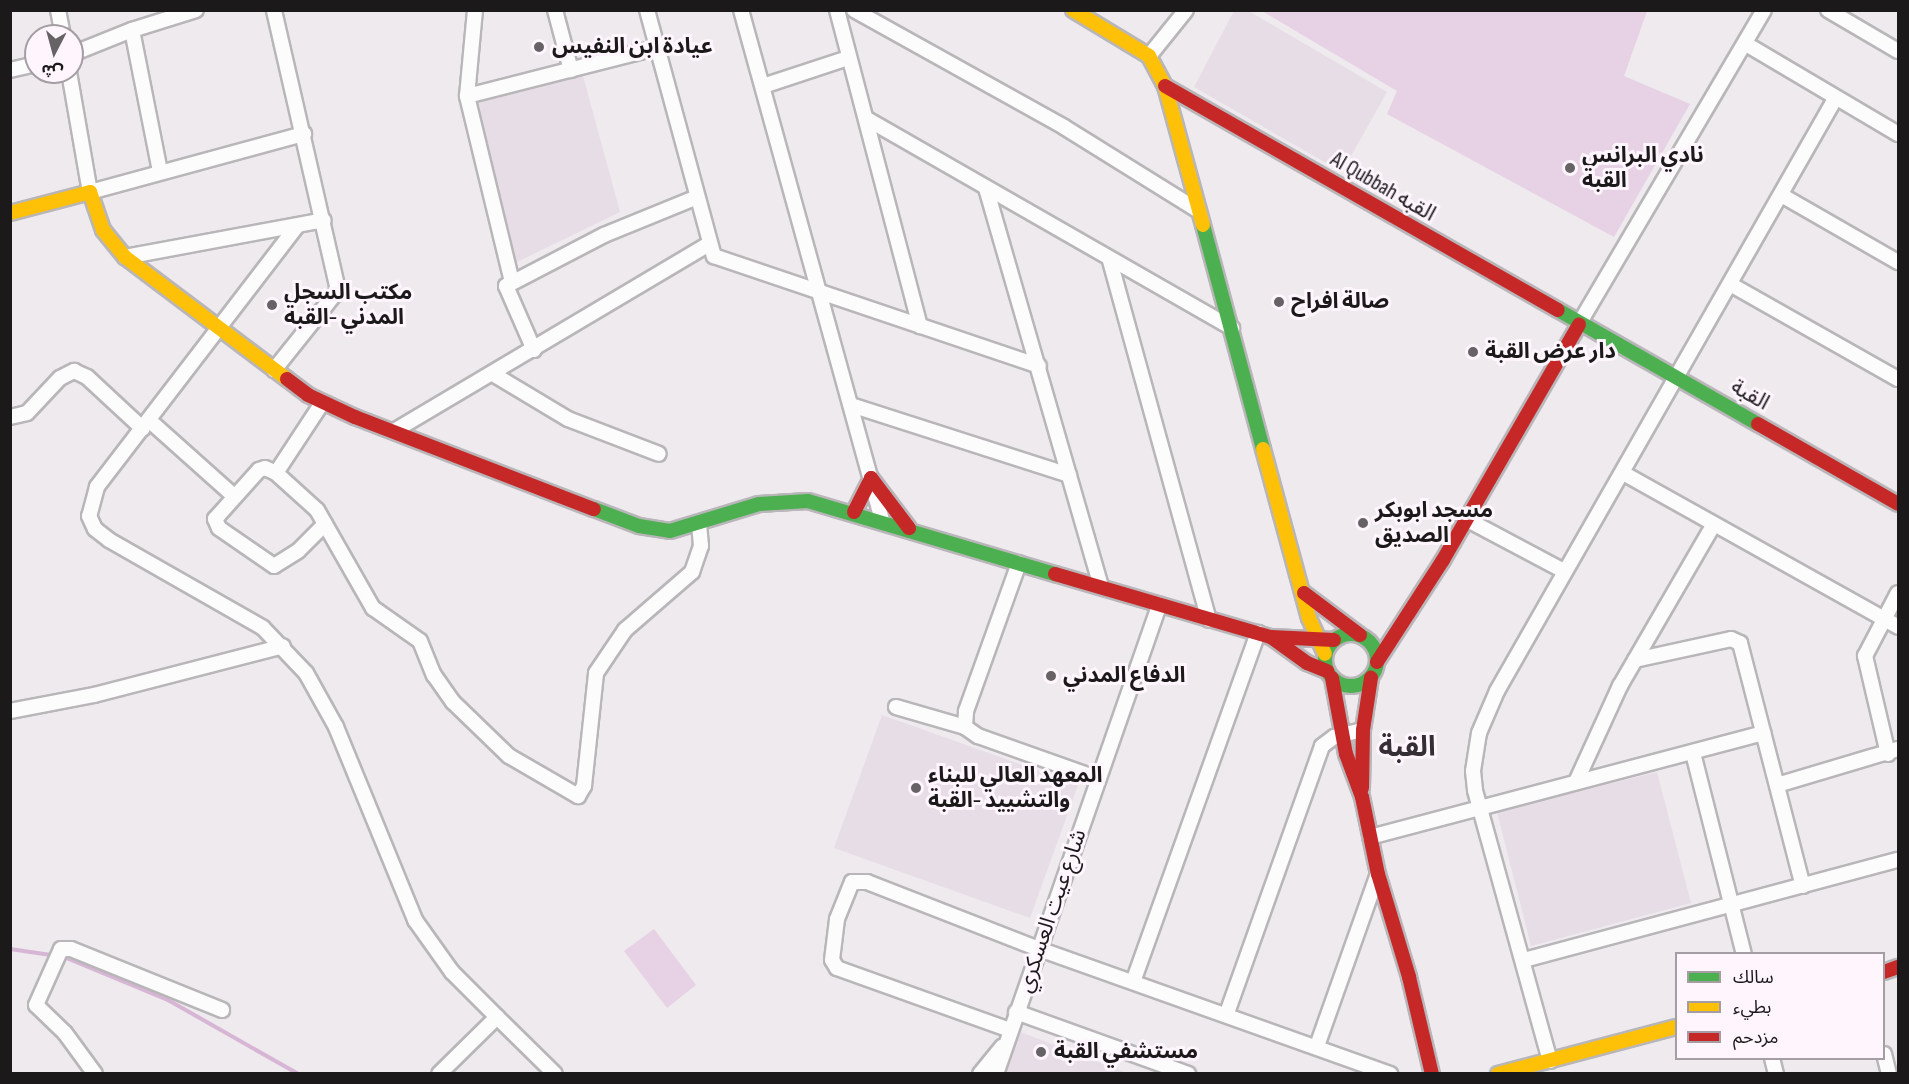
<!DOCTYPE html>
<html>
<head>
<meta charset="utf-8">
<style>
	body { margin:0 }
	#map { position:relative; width:1909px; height:1084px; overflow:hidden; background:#eeeaee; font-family:"Sofia Sans Condensed","Noto Sans Arabic",sans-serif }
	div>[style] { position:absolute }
	.built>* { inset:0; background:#e7dde6 }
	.green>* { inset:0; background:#e6d2e4 }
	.stream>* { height:4px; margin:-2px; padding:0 2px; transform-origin:2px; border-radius:2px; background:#d6b6d4 }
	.roads { filter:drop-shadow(2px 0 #b9b6b9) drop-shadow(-2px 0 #b9b6b9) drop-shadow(0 2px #b9b6b9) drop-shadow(0 -2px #b9b6b9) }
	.street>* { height:14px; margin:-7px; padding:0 7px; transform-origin:7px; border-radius:7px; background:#fcfcfc }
	.fast>* { height:14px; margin:-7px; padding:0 7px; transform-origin:7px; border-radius:7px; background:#4caf50 }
	.fast>.ring { margin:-7px; padding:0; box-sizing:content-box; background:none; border:14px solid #4caf50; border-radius:50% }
	.slow>* { height:14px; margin:-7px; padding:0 7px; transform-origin:7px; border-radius:7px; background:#ffc107 }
	.jam>* { height:14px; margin:-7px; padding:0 7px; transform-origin:7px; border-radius:7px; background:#c62828 }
	.dots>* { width:16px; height:16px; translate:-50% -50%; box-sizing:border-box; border:3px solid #fef5fd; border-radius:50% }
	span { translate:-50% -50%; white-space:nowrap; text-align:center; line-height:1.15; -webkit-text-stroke:6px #fef5fd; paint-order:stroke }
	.poi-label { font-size:22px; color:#1c191b; font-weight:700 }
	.left { translate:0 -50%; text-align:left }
	.street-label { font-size:22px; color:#1c191b }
	.district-label { font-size:28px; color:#352e34; font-weight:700 }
	.frame { position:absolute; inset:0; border:12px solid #1c191b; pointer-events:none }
	.legend { position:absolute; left:1675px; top:952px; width:210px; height:108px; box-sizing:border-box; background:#fef5fd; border:2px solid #a49da3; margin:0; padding:8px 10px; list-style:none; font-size:18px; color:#1c191b }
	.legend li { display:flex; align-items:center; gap:12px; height:30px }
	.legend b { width:30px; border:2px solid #a49da3 }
	.north { position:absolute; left:24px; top:24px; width:60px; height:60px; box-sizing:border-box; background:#fef5fd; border:2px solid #a49da3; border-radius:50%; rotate:186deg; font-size:16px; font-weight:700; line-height:24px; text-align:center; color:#1c191b }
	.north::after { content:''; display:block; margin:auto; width:21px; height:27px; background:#666265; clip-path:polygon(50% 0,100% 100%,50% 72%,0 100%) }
</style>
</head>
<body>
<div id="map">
	<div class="built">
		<div style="clip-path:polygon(1247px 10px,1387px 92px,1342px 172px,1194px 87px,1234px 11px)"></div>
		<div style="clip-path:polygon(583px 76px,620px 212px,515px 263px,474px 104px)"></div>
		<div style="clip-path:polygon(882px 715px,1078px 785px,1030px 918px,834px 848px)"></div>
		<div style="clip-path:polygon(1657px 772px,1691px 903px,1531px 946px,1497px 812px)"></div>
		<div style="clip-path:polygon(1018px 1031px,1127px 1073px,1002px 1074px)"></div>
	</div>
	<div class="green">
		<div style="clip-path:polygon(1262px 11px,1647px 11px,1624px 76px,1690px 104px,1614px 237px,1387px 114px,1397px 91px)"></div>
		<div style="clip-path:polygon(654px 929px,696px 985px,667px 1008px,624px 951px)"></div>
	</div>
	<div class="stream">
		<div style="left:10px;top:949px;width:55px;rotate:8.4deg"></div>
		<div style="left:64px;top:957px;width:113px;rotate:22.5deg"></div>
		<div style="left:168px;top:1000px;width:150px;rotate:29.6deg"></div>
	</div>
	<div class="roads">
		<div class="street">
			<div style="left:58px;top:10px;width:26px;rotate:79deg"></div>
			<div style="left:475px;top:10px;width:86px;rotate:95.3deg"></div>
			<div style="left:467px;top:96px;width:191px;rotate:76.4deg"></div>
			<div style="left:555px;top:10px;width:62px;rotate:75.1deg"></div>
			<div style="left:647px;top:10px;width:255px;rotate:74.8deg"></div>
			<div style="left:714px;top:256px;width:343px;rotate:18.7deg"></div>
			<div style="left:741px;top:10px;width:529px;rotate:74.55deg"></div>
			<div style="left:837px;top:10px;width:327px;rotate:75.3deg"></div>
			<div style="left:854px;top:10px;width:240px;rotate:29.1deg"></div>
			<div style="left:1064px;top:127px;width:159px;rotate:31.9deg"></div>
			<div style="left:1828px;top:10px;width:81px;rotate:30.4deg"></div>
			<div style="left:132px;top:30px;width:144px;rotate:78.8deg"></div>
			<div style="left:1746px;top:44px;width:177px;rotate:30.6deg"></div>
			<div style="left:72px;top:54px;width:65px;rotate:-21.8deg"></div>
			<div style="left:132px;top:30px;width:67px;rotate:-17.4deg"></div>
			<div style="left:1149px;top:56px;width:59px;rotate:-51.2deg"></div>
			<div style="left:10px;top:70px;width:27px;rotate:-13deg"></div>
			<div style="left:69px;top:72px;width:122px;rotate:80.1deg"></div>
			<div style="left:90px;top:192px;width:222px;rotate:-15.2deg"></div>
			<div style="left:763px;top:86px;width:89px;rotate:-18.2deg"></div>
			<div style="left:467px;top:96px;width:195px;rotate:-14.3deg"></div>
			<div style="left:867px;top:119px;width:421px;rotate:29.8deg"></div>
			<div style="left:986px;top:188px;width:415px;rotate:73.9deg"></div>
			<div style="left:1783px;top:196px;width:133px;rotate:29.9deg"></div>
			<div style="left:297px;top:226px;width:329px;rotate:127.5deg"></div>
			<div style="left:97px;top:487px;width:30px;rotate:105deg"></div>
			<div style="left:89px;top:516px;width:14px;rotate:65deg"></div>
			<div style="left:95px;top:529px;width:18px;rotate:38deg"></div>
			<div style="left:109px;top:540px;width:177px;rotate:29.7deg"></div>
			<div style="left:263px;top:628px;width:62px;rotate:46.3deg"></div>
			<div style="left:306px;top:673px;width:62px;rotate:60.9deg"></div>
			<div style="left:336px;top:727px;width:209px;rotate:67.7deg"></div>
			<div style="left:415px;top:920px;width:64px;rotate:54.6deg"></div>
			<div style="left:452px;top:972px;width:64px;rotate:45deg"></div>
			<div style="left:497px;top:1017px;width:81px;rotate:135.5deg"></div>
			<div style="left:125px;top:257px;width:202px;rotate:-10.5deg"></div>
			<div style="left:1110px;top:261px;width:372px;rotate:74.6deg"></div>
			<div style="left:1730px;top:284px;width:193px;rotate:29.5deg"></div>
			<div style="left:1579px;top:324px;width:364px;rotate:-59.5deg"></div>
			<div style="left:534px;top:350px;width:70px;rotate:-113.6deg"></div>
			<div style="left:506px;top:286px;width:110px;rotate:-27.5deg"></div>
			<div style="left:604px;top:235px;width:100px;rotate:-22.2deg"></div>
			<div style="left:274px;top:370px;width:102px;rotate:-51.3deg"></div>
			<div style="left:338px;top:290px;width:287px;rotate:-102.9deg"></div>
			<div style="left:493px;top:374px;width:87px;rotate:31deg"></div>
			<div style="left:568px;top:419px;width:97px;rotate:21deg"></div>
			<div style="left:851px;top:405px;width:229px;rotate:17.8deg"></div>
			<div style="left:10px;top:417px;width:17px;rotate:-13deg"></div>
			<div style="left:27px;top:413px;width:48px;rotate:-46.7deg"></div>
			<div style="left:60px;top:378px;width:16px;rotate:-27deg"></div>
			<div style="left:74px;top:371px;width:14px;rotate:25deg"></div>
			<div style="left:87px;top:377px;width:76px;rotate:42.9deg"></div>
			<div style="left:150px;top:421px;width:113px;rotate:41.8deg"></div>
			<div style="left:394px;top:431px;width:366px;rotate:-30.7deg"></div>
			<div style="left:276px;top:473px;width:84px;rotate:-56.7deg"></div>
			<div style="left:1623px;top:473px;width:315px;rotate:29.2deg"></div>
			<div style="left:1466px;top:519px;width:111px;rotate:28deg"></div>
			<div style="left:325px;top:524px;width:38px;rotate:135deg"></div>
			<div style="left:298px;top:551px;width:28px;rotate:148deg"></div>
			<div style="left:274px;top:566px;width:67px;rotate:-145.4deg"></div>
			<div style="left:219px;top:528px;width:10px;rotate:-114deg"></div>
			<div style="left:215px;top:519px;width:66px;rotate:-48.1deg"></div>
			<div style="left:259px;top:470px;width:6px;rotate:-18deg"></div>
			<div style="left:265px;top:468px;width:12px;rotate:24deg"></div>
			<div style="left:276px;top:473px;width:55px;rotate:42.1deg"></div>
			<div style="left:317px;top:510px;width:113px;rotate:60.3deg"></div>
			<div style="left:373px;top:608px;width:57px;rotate:35.1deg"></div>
			<div style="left:420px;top:641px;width:37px;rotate:68deg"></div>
			<div style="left:434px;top:675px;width:33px;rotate:55deg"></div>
			<div style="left:453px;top:702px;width:78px;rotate:44deg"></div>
			<div style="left:509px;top:756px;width:80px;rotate:30.1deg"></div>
			<div style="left:578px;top:796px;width:12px;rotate:-59deg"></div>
			<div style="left:584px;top:786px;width:114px;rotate:-83.9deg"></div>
			<div style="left:596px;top:673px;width:52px;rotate:-56deg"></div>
			<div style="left:625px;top:630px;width:89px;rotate:-40.9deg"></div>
			<div style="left:692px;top:572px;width:28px;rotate:-71deg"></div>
			<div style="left:701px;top:546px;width:22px;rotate:-95deg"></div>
			<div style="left:1635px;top:660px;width:98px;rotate:-12.3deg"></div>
			<div style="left:1731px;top:639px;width:10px;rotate:24deg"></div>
			<div style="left:1740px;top:643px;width:251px;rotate:75.5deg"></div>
			<div style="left:896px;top:707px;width:72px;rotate:16.2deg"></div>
			<div style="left:965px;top:727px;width:16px;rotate:35deg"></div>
			<div style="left:978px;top:736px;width:128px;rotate:19.6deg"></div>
			<div style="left:10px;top:711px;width:86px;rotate:-10.8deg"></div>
			<div style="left:94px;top:695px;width:195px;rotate:-14.5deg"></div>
			<div style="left:965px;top:727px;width:16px;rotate:-86deg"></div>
			<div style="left:966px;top:711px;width:157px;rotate:-70.3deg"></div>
			<div style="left:1693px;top:753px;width:207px;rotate:75.8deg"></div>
			<div style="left:1888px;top:754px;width:101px;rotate:-103.2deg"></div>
			<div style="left:1865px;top:656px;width:71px;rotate:-62.4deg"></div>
			<div style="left:1576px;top:782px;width:106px;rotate:-65.4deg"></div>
			<div style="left:1620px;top:686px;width:187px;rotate:-59.9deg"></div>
			<div style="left:1777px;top:785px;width:126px;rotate:-16.6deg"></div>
			<div style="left:1370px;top:837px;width:407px;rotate:-14.8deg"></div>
			<div style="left:1524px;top:960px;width:387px;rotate:-15deg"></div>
			<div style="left:1133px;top:982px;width:371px;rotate:-70.3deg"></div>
			<div style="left:1016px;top:1012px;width:183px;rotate:19.8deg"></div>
			<div style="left:1227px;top:1013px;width:283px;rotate:-70.4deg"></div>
			<div style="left:1322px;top:746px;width:15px;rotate:-37deg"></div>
			<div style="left:1334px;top:737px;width:30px;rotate:-14deg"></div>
			<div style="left:497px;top:1017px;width:81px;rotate:44.5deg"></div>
			<div style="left:1010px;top:1030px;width:184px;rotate:-160.3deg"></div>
			<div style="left:837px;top:968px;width:9px;rotate:-122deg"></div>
			<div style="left:832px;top:960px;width:41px;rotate:-83deg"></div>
			<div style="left:837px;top:919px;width:40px;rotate:-68deg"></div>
			<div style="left:852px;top:882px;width:15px"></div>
			<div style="left:867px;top:882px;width:185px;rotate:21.3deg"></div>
			<div style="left:1039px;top:949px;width:373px;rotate:19.6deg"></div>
			<div style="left:1317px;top:1046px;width:182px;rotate:-70.5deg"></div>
			<div style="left:1884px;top:1054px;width:21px;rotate:76deg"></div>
			<div style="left:1772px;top:1058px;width:16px;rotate:76deg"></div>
			<div style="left:1550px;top:1061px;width:281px;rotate:-105.5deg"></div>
			<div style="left:1475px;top:790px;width:19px;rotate:-96deg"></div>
			<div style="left:1473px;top:771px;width:38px;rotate:-81deg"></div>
			<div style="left:1479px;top:733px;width:46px;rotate:-66.8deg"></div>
			<div style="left:1497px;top:691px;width:682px;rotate:-60.28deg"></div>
			<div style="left:95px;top:1074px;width:51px;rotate:-126.2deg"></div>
			<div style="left:65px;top:1033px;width:40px;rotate:-136deg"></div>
			<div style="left:36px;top:1005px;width:61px;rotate:-65.9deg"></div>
			<div style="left:61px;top:949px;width:10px"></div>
			<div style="left:71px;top:949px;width:163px;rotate:22deg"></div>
			<div style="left:980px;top:1074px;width:35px;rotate:-51deg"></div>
			<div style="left:996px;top:1074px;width:497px;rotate:-70.8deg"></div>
		</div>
		<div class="fast">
			<div style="left:1203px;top:225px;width:232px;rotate:75deg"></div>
			<div style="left:1558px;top:310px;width:230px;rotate:29.7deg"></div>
			<div style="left:594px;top:509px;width:48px;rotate:20.7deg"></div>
			<div style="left:639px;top:526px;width:31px;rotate:9deg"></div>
			<div style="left:670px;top:531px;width:93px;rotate:-16.9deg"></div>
			<div style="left:759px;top:504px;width:49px;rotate:-3.5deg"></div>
			<div style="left:808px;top:501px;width:258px;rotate:16.5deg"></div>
			<div class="ring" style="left:1325px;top:634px;width:38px;height:38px"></div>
		</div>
		<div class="slow">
			<div style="left:1073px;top:10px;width:89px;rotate:31.2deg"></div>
			<div style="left:1149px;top:56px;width:34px;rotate:62deg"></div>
			<div style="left:1165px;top:86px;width:144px;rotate:74.7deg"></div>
			<div style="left:10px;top:213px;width:83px;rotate:-14.7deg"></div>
			<div style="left:90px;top:192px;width:40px;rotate:71.1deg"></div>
			<div style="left:103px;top:230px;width:35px;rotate:51deg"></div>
			<div style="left:125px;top:257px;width:203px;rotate:37deg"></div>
			<div style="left:1263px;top:449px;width:175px;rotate:74.8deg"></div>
			<div style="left:1309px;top:618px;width:39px;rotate:66deg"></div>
			<div style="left:1498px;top:1074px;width:184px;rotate:-14.8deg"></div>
		</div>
		<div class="jam">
			<div style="left:1165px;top:86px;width:452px;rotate:29.7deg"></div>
			<div style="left:287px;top:379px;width:26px;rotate:37deg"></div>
			<div style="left:308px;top:395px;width:52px;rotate:25.1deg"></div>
			<div style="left:355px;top:417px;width:256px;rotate:21.1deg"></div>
			<div style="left:1758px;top:424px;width:161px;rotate:29.7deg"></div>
			<div style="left:854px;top:512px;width:38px;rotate:-63deg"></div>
			<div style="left:871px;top:478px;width:63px;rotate:52.8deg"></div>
			<div style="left:1055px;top:574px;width:225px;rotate:16.3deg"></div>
			<div style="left:1271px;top:637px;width:63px;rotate:2.7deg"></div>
			<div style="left:1304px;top:593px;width:70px;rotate:36.9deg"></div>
			<div style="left:1271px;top:637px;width:44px;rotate:35.8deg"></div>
			<div style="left:1307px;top:663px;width:22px;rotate:22deg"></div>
			<div style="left:1377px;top:662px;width:121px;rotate:-57.1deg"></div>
			<div style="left:1443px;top:560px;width:272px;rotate:-60deg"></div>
			<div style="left:1332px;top:678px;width:77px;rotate:79.6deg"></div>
			<div style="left:1346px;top:754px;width:46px;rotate:69.6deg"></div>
			<div style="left:1362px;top:797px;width:79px;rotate:78.3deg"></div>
			<div style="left:1378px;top:874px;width:108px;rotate:73.2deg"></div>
			<div style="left:1409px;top:977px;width:100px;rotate:76.7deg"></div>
			<div style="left:1362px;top:788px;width:58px;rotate:-89deg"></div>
			<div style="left:1363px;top:730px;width:53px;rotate:-81.3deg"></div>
			<div style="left:1884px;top:972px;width:15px;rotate:-20deg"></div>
		</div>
	</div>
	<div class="dots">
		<div style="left:539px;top:47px;background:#666265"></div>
		<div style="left:1570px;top:168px;background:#666265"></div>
		<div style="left:1279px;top:302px;background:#666265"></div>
		<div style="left:272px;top:305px;background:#666265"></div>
		<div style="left:1473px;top:352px;background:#666265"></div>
		<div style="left:1363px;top:523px;background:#666265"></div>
		<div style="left:1051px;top:676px;background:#666265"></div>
		<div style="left:916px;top:788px;background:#666265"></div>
		<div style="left:1041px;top:1052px;background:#666265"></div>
	</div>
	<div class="poi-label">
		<span class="left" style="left:552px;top:47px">عيادة ابن النفيس</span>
		<span class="left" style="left:1582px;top:168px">نادي البرانس<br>القبة</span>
		<span class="left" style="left:284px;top:305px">مكتب السجل<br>المدني -القبة</span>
		<span class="left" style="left:1291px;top:302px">صالة افراح</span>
		<span class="left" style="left:1485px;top:352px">دار عرض القبة</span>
		<span class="left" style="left:1375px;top:523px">مسجد ابوبكر<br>الصديق</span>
		<span class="left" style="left:1063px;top:676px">الدفاع المدني</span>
		<span class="left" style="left:928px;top:788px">المعهد العالي للبناء<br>والتشييد -القبة</span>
		<span class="left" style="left:1054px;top:1052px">مستشفي القبة</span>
	</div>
	<div class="street-label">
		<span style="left:1383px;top:187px;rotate:30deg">Al Qubbah القبه</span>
		<span style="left:1750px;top:395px;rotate:30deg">القبة</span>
		<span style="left:1052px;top:911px;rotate:-71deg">شارع عيت العسكري</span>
	</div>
	<div class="district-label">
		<span style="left:1407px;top:748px">القبة</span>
	</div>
	<div class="frame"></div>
	<ul class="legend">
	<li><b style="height:8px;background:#4caf50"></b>سالك</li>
	<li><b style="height:8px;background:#ffc107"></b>بطيء</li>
	<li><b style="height:8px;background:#c62828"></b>مزدحم</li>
	</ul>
	<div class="north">ش</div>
</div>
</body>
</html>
